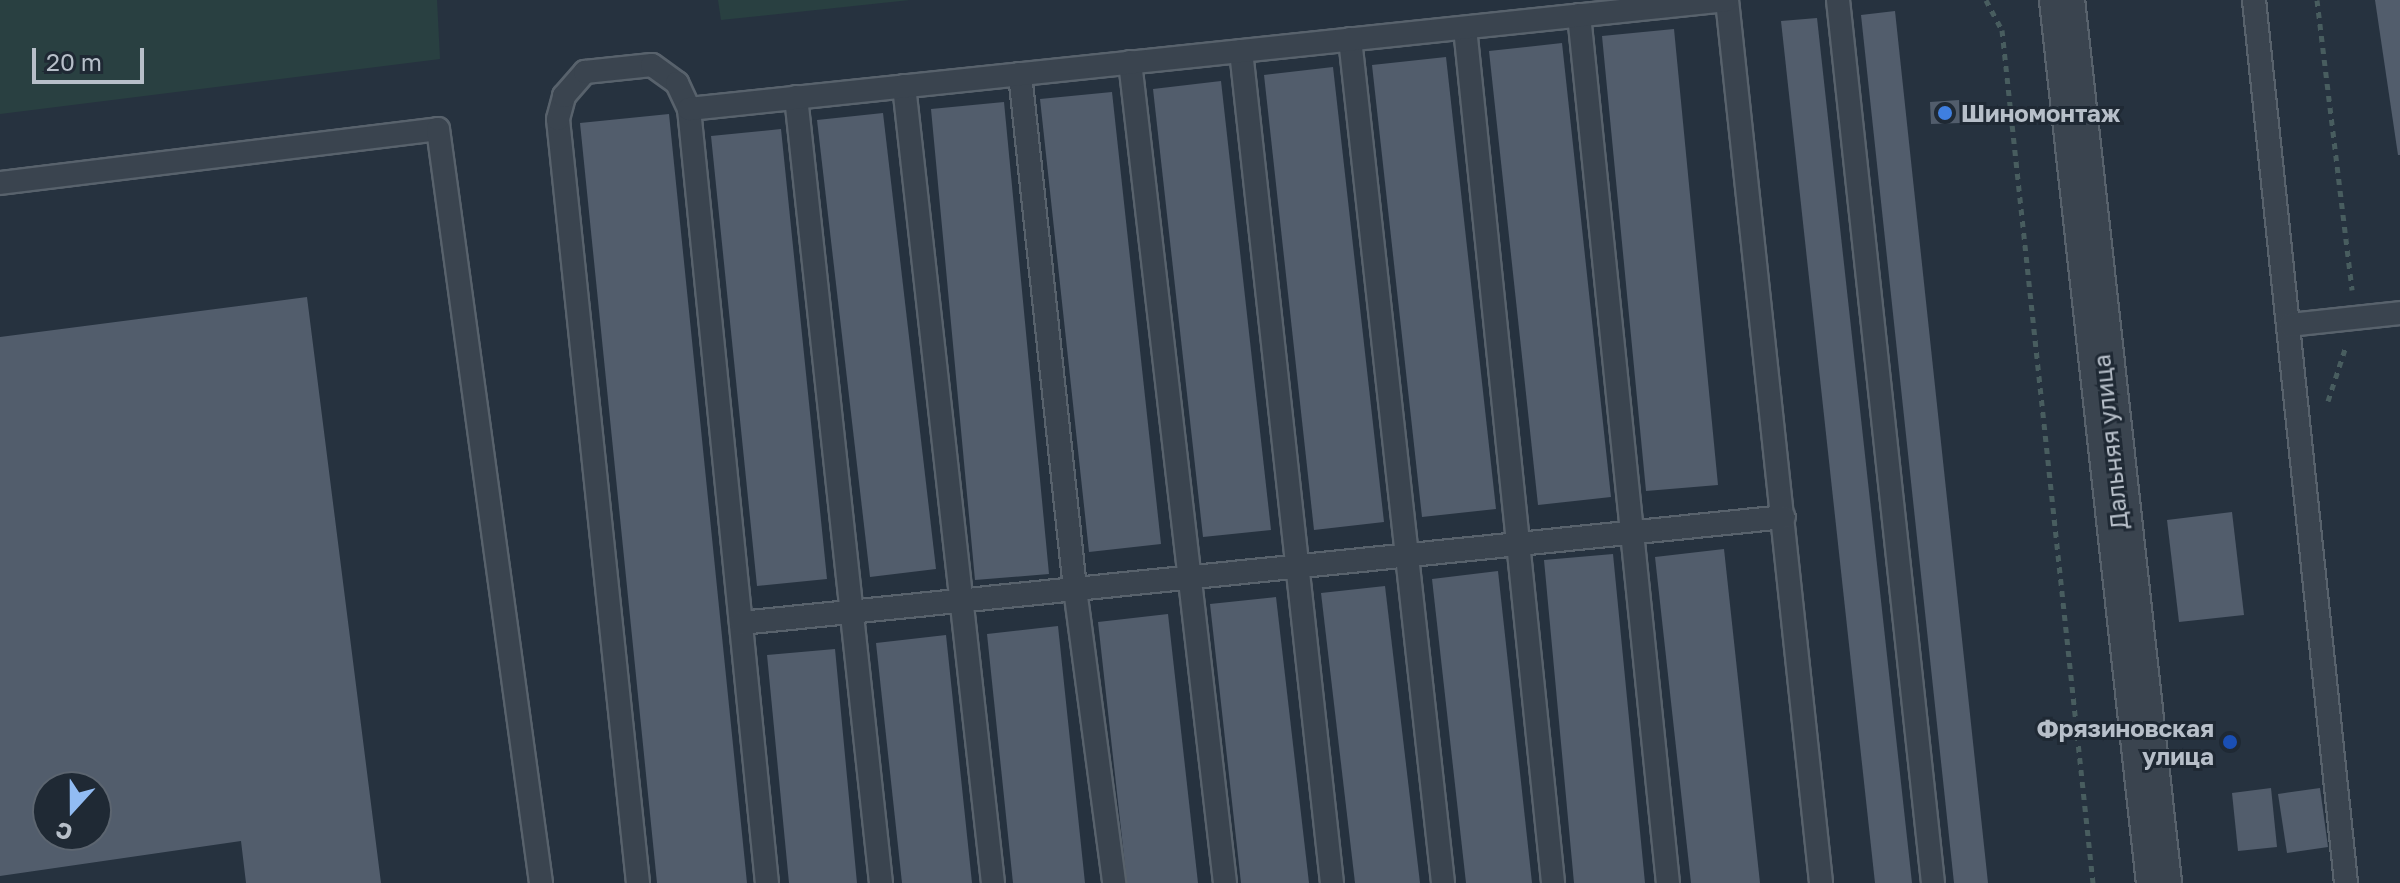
<!DOCTYPE html>
<html>
<head>
<meta charset="utf-8">
<style>
	body { margin:0 }
	#map { position:relative; width:2400px; height:883px; overflow:hidden; background:#26323f; font-family:"Golos Text",sans-serif }
	div>[style] { position:absolute }
	.green>* { inset:0; background:#294041 }
	.building>* { inset:0; background:#525d6c }
	.path>* { height:5px; margin-top:-2.5px; transform-origin:0; background:repeating-linear-gradient(90deg,#485d5f 0 6px,transparent 0 12px) }
	.roads { filter:drop-shadow(2px 0 #58626c) drop-shadow(-2px 0 #58626c) drop-shadow(0 2px #58626c) drop-shadow(0 -2px #58626c) }
	.service>* { height:22px; margin:-11px; padding:0 11px; transform-origin:11px; border-radius:11px; background:#3a444f }
	.tertiary>* { height:44px; margin:-22px; padding:0 22px; transform-origin:22px; border-radius:22px; background:#3a444f }
	.dots>* { width:22px; height:22px; translate:-50% -50%; box-sizing:border-box; border:4px solid #1f2934; border-radius:50% }
	span { translate:-50% -50%; white-space:nowrap; text-align:center; line-height:1.15; -webkit-text-stroke:6px #1f2934; paint-order:stroke }
	.poi-label { font-size:24px; color:#b7bfc9; font-weight:700 }
	.left { translate:0 -50%; text-align:left }
	.right { translate:-100% -50%; text-align:right }
	.street-label { font-size:24px; color:#b7bfc9 }
	.north { position:absolute; left:32px; top:771px; width:80px; height:80px; box-sizing:border-box; background:#1f2934; border:2px solid #5c6570; border-radius:50%; rotate:201deg; font-size:22px; font-weight:700; line-height:32px; text-align:center; color:#b7bfc9 }
	.north::after { content:''; display:block; margin:auto; width:28px; height:36px; background:#92bcf3; clip-path:polygon(50% 0,100% 100%,50% 72%,0 100%) }
	.scale { position:absolute; left:32px; top:48px; width:112px; height:36px; box-sizing:border-box; border:4px solid #b7bfc9; border-top:0; padding-left:10px; font-size:24px; line-height:28px; white-space:nowrap; color:#b7bfc9; -webkit-text-stroke:6px #1f2934; paint-order:stroke }
</style>
</head>
<body>
<div id="map">
	<div class="green">
		<div style="clip-path:polygon(0 0,437px 0,440px 59px,0 114px)"></div>
		<div style="clip-path:polygon(718px 0,910px 0,721px 20px)"></div>
	</div>
	<div class="building">
		<div style="clip-path:polygon(2375px 0,2400px 0,2400px 155px,2398px 155px)"></div>
		<div style="clip-path:polygon(1895px 11px,1988px 883px,1954px 883px,1861px 15px)"></div>
		<div style="clip-path:polygon(1817px 18px,1912px 883px,1875px 883px,1781px 21px)"></div>
		<div style="clip-path:polygon(1674px 29px,1718px 485px,1646px 491px,1602px 36px)"></div>
		<div style="clip-path:polygon(1562px 43px,1611px 497px,1538px 505px,1489px 51px)"></div>
		<div style="clip-path:polygon(1446px 57px,1496px 509px,1422px 517px,1372px 65px)"></div>
		<div style="clip-path:polygon(1333px 67px,1384px 522px,1314px 530px,1264px 75px)"></div>
		<div style="clip-path:polygon(1221px 81px,1271px 530px,1203px 537px,1153px 89px)"></div>
		<div style="clip-path:polygon(1112px 92px,1161px 544px,1089px 552px,1040px 99px)"></div>
		<div style="clip-path:polygon(1959px 100px,1960px 123px,1931px 124px,1930px 102px)"></div>
		<div style="clip-path:polygon(1004px 102px,1049px 574px,975px 580px,931px 109px)"></div>
		<div style="clip-path:polygon(883px 113px,936px 569px,870px 577px,817px 120px)"></div>
		<div style="clip-path:polygon(669px 114px,747px 883px,657px 883px,580px 123px)"></div>
		<div style="clip-path:polygon(781px 129px,827px 579px,757px 586px,711px 136px)"></div>
		<div style="clip-path:polygon(evenodd,307px 297px,381px 883px,246px 883px,241px 841px,0 876px,0 337px,307px 297px,48px 787px,96px 787px,96px 835px,48px 835px,48px 787px)"></div>
		<div style="clip-path:polygon(2232px 512px,2244px 615px,2179px 622px,2167px 520px)"></div>
		<div style="clip-path:polygon(1724px 549px,1760px 883px,1691px 883px,1655px 557px)"></div>
		<div style="clip-path:polygon(1613px 554px,1645px 883px,1574px 883px,1544px 560px)"></div>
		<div style="clip-path:polygon(1498px 571px,1532px 883px,1466px 883px,1432px 579px)"></div>
		<div style="clip-path:polygon(1385px 586px,1420px 883px,1355px 883px,1321px 593px)"></div>
		<div style="clip-path:polygon(1276px 597px,1309px 883px,1241px 883px,1210px 604px)"></div>
		<div style="clip-path:polygon(1168px 614px,1198px 883px,1127px 883px,1098px 622px)"></div>
		<div style="clip-path:polygon(1058px 626px,1085px 883px,1013px 883px,987px 634px)"></div>
		<div style="clip-path:polygon(946px 635px,972px 883px,902px 883px,876px 643px)"></div>
		<div style="clip-path:polygon(835px 649px,857px 883px,789px 883px,767px 655px)"></div>
		<div style="clip-path:polygon(2271px 788px,2277px 847px,2238px 851px,2232px 793px)"></div>
		<div style="clip-path:polygon(2320px 788px,2328px 847px,2287px 853px,2278px 794px)"></div>
	</div>
	<div class="path">
		<div style="left:1986px;top:0;width:34px;rotate:62deg"></div>
		<div style="left:2002px;top:30px;width:858px;rotate:83.91deg"></div>
		<div style="left:2317px;top:0;width:292px;rotate:83.1deg"></div>
		<div style="left:2328px;top:401px;width:58px;rotate:-71.9deg"></div>
	</div>
	<div class="roads">
		<div class="service">
			<div style="left:1727px;top:0;width:888px;rotate:83.92deg"></div>
			<div style="left:1838px;top:0;width:888px;rotate:83.86deg"></div>
			<div style="left:2254px;top:0;width:888px;rotate:84.05deg"></div>
			<div style="left:1579px;top:15px;width:873px;rotate:84.15deg"></div>
			<div style="left:1465px;top:28px;width:860px;rotate:84.12deg"></div>
			<div style="left:1350px;top:39px;width:849px;rotate:83.71deg"></div>
			<div style="left:1241px;top:51px;width:837px;rotate:83.76deg"></div>
			<div style="left:1130px;top:62px;width:826px;rotate:83.4deg"></div>
			<div style="left:1020px;top:74px;width:518px;rotate:83.9deg"></div>
			<div style="left:1075px;top:589px;width:297px;rotate:82.4deg"></div>
			<div style="left:904px;top:86px;width:802px;rotate:83.63deg"></div>
			<div style="left:796px;top:97px;width:791px;rotate:83.83deg"></div>
			<div style="left:689px;top:109px;width:778px;rotate:84.25deg"></div>
			<div style="left:0;top:183px;width:441px;rotate:-7deg"></div>
			<div style="left:438px;top:129px;width:761px;rotate:82.22deg"></div>
			<div style="left:2290px;top:325px;width:111px;rotate:-6.2deg"></div>
			<div style="left:741px;top:623px;width:1048px;rotate:-5.8deg"></div>
			<div style="left:638px;top:883px;width:768px;rotate:-95.98deg"></div>
			<div style="left:558px;top:119px;width:24px;rotate:-75deg"></div>
			<div style="left:564px;top:96px;width:32px;rotate:-49deg"></div>
			<div style="left:585px;top:72px;width:67px;rotate:-6deg"></div>
			<div style="left:652px;top:65px;width:31px;rotate:36deg"></div>
			<div style="left:677px;top:83px;width:29px;rotate:65deg"></div>
			<div style="left:689px;top:109px;width:1043px;rotate:-6deg"></div>
		</div>
		<div class="tertiary">
			<div style="left:2062px;top:0;width:888px;rotate:83.73deg"></div>
		</div>
	</div>
	<div class="dots">
		<div style="left:1945px;top:113px;background:#3f7fe0"></div>
		<div style="left:2230px;top:742px;background:#1a4fb4"></div>
	</div>
	<div class="poi-label">
		<span class="left" style="left:1961px;top:113px">Шиномонтаж</span>
		<span class="right" style="left:2214px;top:742px">Фрязиновская<br>улица</span>
	</div>
	<div class="street-label">
		<span style="left:2110px;top:442px;rotate:-96deg">Дальняя улица</span>
	</div>
	<div class="north">С</div>
	<div class="scale">20 m</div>
</div>
</body>
</html>
